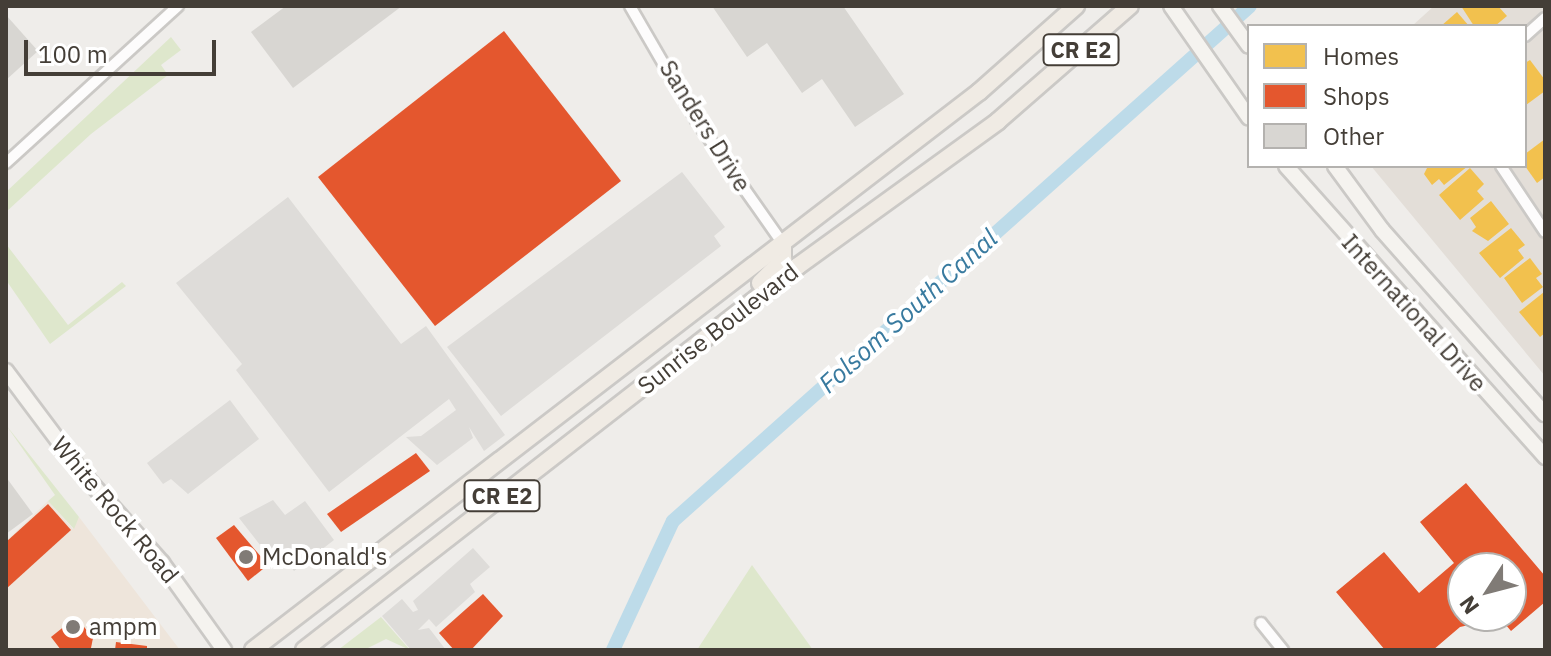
<!DOCTYPE html>
<html>
<head>
<meta charset="utf-8">
<style>
	body { margin:0 }
	#map { position:relative; width:1551px; height:656px; overflow:hidden; background:#efedea; font-family:"IBM Plex Sans",sans-serif }
	div>[style] { position:absolute }
	.residential>* { inset:0; background:#e3ded8 }
	.commercial>* { inset:0; background:#eee5db }
	.green>* { inset:0; background:#dee7cc }
	.parking>* { inset:0; background:#dedcd9 }
	.homes>* { inset:0; background:#f2c14e }
	.shops>* { inset:0; background:#e4572e }
	.canal>* { height:14px; margin:-7px; padding:0 7px; transform-origin:7px; border-radius:7px; background:#bddbe9 }
	.building>* { inset:0; background:#d8d6d2 }
	.roads { filter:drop-shadow(2px 0 #cbc9c6) drop-shadow(-2px 0 #cbc9c6) drop-shadow(0 2px #cbc9c6) drop-shadow(0 -2px #cbc9c6) }
	.minor>* { height:10px; margin:-5px; padding:0 5px; transform-origin:5px; border-radius:5px; background:#fdfcfc }
	.secondary>* { height:14px; margin:-7px; padding:0 7px; transform-origin:7px; border-radius:7px; background:#f5f3ef }
	.primary>* { height:16px; margin:-8px; padding:0 8px; transform-origin:8px; border-radius:8px; background:#f0ebe4 }
	.dots>* { width:22px; height:22px; translate:-50% -50%; box-sizing:border-box; border:4px solid #fff; border-radius:50% }
	span { translate:-50% -50%; white-space:nowrap; text-align:center; line-height:1.15; -webkit-text-stroke:8px #fff; paint-order:stroke }
	.shield-label span { padding:2px 6px; background:#fff; border:2px solid; border-radius:6px; -webkit-text-stroke-width:0 }
	.shield-label { font-size:22px; color:#443e37; font-weight:700 }
	.street-label { font-size:24px; color:#443e37 }
	.poi-label { font-size:24px; color:#443e37 }
	.left { translate:0 -50%; text-align:left }
	.water-label { font-size:26px; color:#387a9f; font-style:italic }
	.frame { position:absolute; inset:0; border:8px solid #443e37; pointer-events:none }
	.legend { position:absolute; left:1247px; top:24px; width:280px; height:144px; box-sizing:border-box; background:#fff; border:2px solid #b4b2af; margin:0; padding:10px 14px; list-style:none; font-size:24px; color:#443e37 }
	.legend li { display:flex; align-items:center; gap:16px; height:40px }
	.legend b { width:40px; border:2px solid #b4b2af }
	.north { position:absolute; left:1447px; top:552px; width:80px; height:80px; box-sizing:border-box; background:#fff; border:2px solid #b4b2af; border-radius:50%; rotate:234deg; font-size:22px; font-weight:700; line-height:32px; text-align:center; color:#443e37 }
	.north::after { content:''; display:block; margin:auto; width:28px; height:36px; background:#807b76; clip-path:polygon(50% 0,100% 100%,50% 72%,0 100%) }
	.scale { position:absolute; left:24px; top:40px; width:192px; height:36px; box-sizing:border-box; border:4px solid #443e37; border-top:0; padding-left:10px; font-size:24px; line-height:28px; white-space:nowrap; color:#443e37; -webkit-text-stroke:6px #fff; paint-order:stroke }
</style>
</head>
<body>
<div id="map">
	<div class="residential">
		<div style="clip-path:polygon(1434px 6px,1545px 6px,1545px 376px,1371px 166px,1525px 166px,1525px 26px,1412px 26px)"></div>
	</div>
	<div class="commercial">
		<div style="clip-path:polygon(48px 501px,73px 529px,79px 517px,180px 650px,6px 650px,6px 541px)"></div>
	</div>
	<div class="green">
		<div style="clip-path:polygon(171px 37px,181px 50px,161px 65px,168px 75px,91px 134px,6px 212px,6px 192px)"></div>
		<div style="clip-path:polygon(6px 244px,68px 325px,122px 282px,126px 286px,50px 344px,6px 280px)"></div>
		<div style="clip-path:polygon(6px 425px,79px 517px,74px 529px,48px 501px,55px 495px)"></div>
		<div style="clip-path:polygon(752px 565px,813px 650px,697px 650px)"></div>
		<div style="clip-path:polygon(381px 617px,410px 650px,386px 639px,364px 650px,338px 650px)"></div>
	</div>
	<div class="parking">
		<div style="clip-path:polygon(682px 172px,725px 227px,714px 236px,721px 246px,501px 416px,447px 347px)"></div>
		<div style="clip-path:polygon(288px 197px,401px 344px,426px 326px,505px 435px,484px 451px,469px 427px,473px 438px,437px 465px,406px 437px,421px 436px,456px 410px,449px 399px,329px 492px,236px 370px,242px 364px,176px 283px)"></div>
		<div style="clip-path:polygon(230px 400px,259px 439px,188px 494px,171px 479px,163px 484px,147px 463px)"></div>
		<div style="clip-path:polygon(273px 500px,285px 515px,305px 501px,334px 540px,294px 571px,287px 562px,279px 569px,239px 518px)"></div>
		<div style="clip-path:polygon(473px 548px,490px 567px,470px 584px,475px 592px,436px 627px,429px 619px,418px 630px,429px 628px,446px 650px,411px 650px,382px 616px,402px 599px,413px 612px,418px 610px,413px 601px)"></div>
	</div>
	<div class="homes">
		<div style="clip-path:polygon(1461px 6px,1498px 6px,1507px 16px,1495px 26px,1474px 26px)"></div>
		<div style="clip-path:polygon(1457px 12px,1469px 26px,1441px 26px)"></div>
		<div style="clip-path:polygon(1530px 60px,1545px 80px,1545px 91px,1526px 105px,1525px 63px)"></div>
		<div style="clip-path:polygon(1545px 139px,1545px 177px,1537px 183px,1525px 166px,1525px 154px)"></div>
		<div style="clip-path:polygon(1428px 166px,1468px 166px,1444px 185px,1439px 179px,1432px 185px,1424px 174px)"></div>
		<div style="clip-path:polygon(1470px 168px,1484px 184px,1477px 191px,1484px 199px,1460px 220px,1439px 195px)"></div>
		<div style="clip-path:polygon(1491px 201px,1509px 224px,1488px 241px,1472px 231px,1476px 227px,1470px 218px)"></div>
		<div style="clip-path:polygon(1511px 228px,1525px 245px,1518px 250px,1524px 258px,1500px 278px,1479px 253px)"></div>
		<div style="clip-path:polygon(1530px 258px,1542px 274px,1536px 278px,1543px 287px,1522px 303px,1504px 278px)"></div>
		<div style="clip-path:polygon(1544px 292px,1545px 333px,1540px 337px,1519px 312px)"></div>
	</div>
	<div class="shops">
		<div style="clip-path:polygon(504px 31px,621px 181px,435px 326px,318px 177px)"></div>
		<div style="clip-path:polygon(416px 453px,430px 471px,341px 532px,327px 514px)"></div>
		<div style="clip-path:polygon(evenodd,1466px 483px,1545px 576px,1545px 602px,1511px 631px,1500px 618px,1460px 627px,1433px 650px,1385px 650px,1336px 592px,1384px 552px,1419px 593px,1454px 563px,1420px 522px,1466px 483px,1463px 568px,1511px 568px,1511px 616px,1463px 616px,1463px 568px)"></div>
		<div style="clip-path:polygon(48px 504px,71px 530px,6px 589px,6px 542px)"></div>
		<div style="clip-path:polygon(234px 525px,268px 565px,248px 581px,216px 538px)"></div>
		<div style="clip-path:polygon(483px 594px,503px 616px,471px 650px,454px 650px,439px 633px)"></div>
		<div style="clip-path:polygon(76px 617px,93px 638px,91px 648px,61px 650px,51px 637px)"></div>
		<div style="clip-path:polygon(116px 642px,147px 646px,147px 650px,115px 650px)"></div>
	</div>
	<div class="canal">
		<div style="left:613px;top:650px;width:142px;rotate:-65.1deg"></div>
		<div style="left:673px;top:521px;width:773px;rotate:-41.75deg"></div>
	</div>
	<div class="building">
		<div style="clip-path:polygon(286px 6px,402px 6px,293px 88px,251px 32px)"></div>
		<div style="clip-path:polygon(712px 6px,843px 6px,904px 94px,855px 127px,822px 79px,802px 93px,767px 43px,747px 57px)"></div>
		<div style="clip-path:polygon(6px 15px,38px 51px,6px 80px)"></div>
		<div style="clip-path:polygon(6px 477px,33px 514px,6px 534px)"></div>
	</div>
	<div class="roads">
		<div class="minor">
			<div style="left:630px;top:6px;width:132px;rotate:59.9deg"></div>
			<div style="left:696px;top:120px;width:151px;rotate:54.9deg"></div>
			<div style="left:1525px;top:36px;width:27px;rotate:-42deg"></div>
			<div style="left:6px;top:163px;width:233px;rotate:-42.4deg"></div>
			<div style="left:1501px;top:166px;width:79px;rotate:56.3deg"></div>
			<div style="left:1261px;top:623px;width:35px;rotate:51deg"></div>
		</div>
		<div class="secondary">
			<div style="left:1171px;top:6px;width:136px;rotate:55.1deg"></div>
			<div style="left:1220px;top:6px;width:49px;rotate:54.1deg"></div>
			<div style="left:1286px;top:166px;width:390px;rotate:48.3deg"></div>
			<div style="left:1335px;top:166px;width:79px;rotate:53.7deg"></div>
			<div style="left:1382px;top:230px;width:246px;rotate:48.5deg"></div>
			<div style="left:6px;top:371px;width:129px;rotate:53.2deg"></div>
			<div style="left:83px;top:474px;width:119px;rotate:48.4deg"></div>
			<div style="left:162px;top:563px;width:107px;rotate:54.5deg"></div>
		</div>
		<div class="primary">
			<div style="left:760px;top:283px;width:33px;rotate:-45deg"></div>
			<div style="left:783px;top:260px;width:16px;rotate:-90deg"></div>
			<div style="left:253px;top:650px;width:916px;rotate:-37.55deg"></div>
			<div style="left:979px;top:92px;width:130px;rotate:-41.6deg"></div>
			<div style="left:304px;top:650px;width:626px;rotate:-37.86deg"></div>
			<div style="left:798px;top:266px;width:247px;rotate:-35.9deg"></div>
			<div style="left:998px;top:121px;width:175px;rotate:-41.1deg"></div>
		</div>
	</div>
	<div class="dots">
		<div style="left:246px;top:557px;background:#807b76"></div>
		<div style="left:73px;top:627px;background:#807b76"></div>
	</div>
	<div class="shield-label">
		<span style="left:1081px;top:50px">CR E2</span>
		<span style="left:502px;top:496px">CR E2</span>
	</div>
	<div class="street-label">
		<span style="left:705px;top:126px;rotate:58deg">Sanders Drive</span>
		<span style="left:1414px;top:313px;rotate:48deg">International Drive</span>
		<span style="left:718px;top:329px;rotate:-38deg">Sunrise Boulevard</span>
		<span style="left:115px;top:510px;rotate:50deg">White Rock Road</span>
	</div>
	<div class="poi-label">
		<span class="left" style="left:262px;top:557px">McDonald's</span>
		<span class="left" style="left:89px;top:627px">ampm</span>
	</div>
	<div class="water-label">
		<span style="left:908px;top:311px;rotate:-42deg">Folsom South Canal</span>
	</div>
	<div class="frame"></div>
	<ul class="legend">
	<li><b style="height:22px;background:#f2c14e"></b>Homes</li>
	<li><b style="height:22px;background:#e4572e"></b>Shops</li>
	<li><b style="height:22px;background:#d8d6d2"></b>Other</li>
	</ul>
	<div class="north">N</div>
	<div class="scale">100 m</div>
</div>
</body>
</html>
